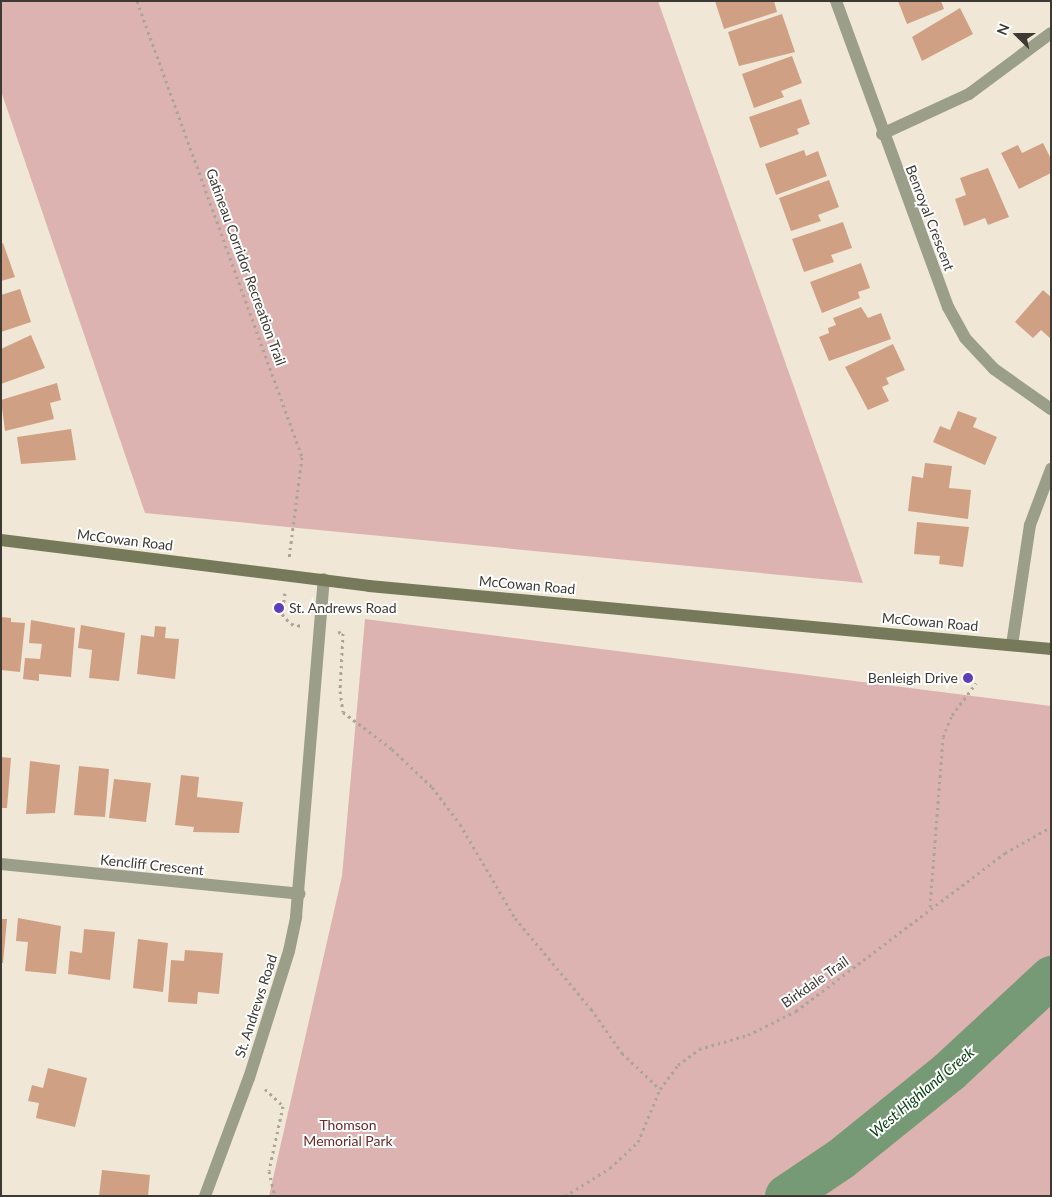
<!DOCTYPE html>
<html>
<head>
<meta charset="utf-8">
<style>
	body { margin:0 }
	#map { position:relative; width:1052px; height:1197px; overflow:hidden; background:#f0e7d7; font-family:Lato,sans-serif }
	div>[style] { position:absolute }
	.green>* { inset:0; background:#ddb3b1 }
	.river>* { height:42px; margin:-21px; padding:0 21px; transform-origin:21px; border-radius:21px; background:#759a75 }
	.building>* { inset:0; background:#cfa083 }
	.path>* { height:3px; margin-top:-1.5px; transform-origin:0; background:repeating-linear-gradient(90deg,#aba498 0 2.5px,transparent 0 6.5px) }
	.street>* { height:12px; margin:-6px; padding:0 6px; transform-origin:6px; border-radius:6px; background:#9b9e88 }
	.secondary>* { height:12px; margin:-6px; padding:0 6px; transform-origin:6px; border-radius:6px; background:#767a5a }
	.dots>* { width:14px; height:14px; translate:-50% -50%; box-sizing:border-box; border:2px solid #fff; border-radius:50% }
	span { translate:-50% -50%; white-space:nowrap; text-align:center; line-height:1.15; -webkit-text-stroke:4px #fff; paint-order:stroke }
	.street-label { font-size:14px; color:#3d3a34 }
	.poi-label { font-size:14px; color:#3d3a34 }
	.left { translate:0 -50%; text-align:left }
	.right { translate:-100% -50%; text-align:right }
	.park-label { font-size:14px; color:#6d2829 }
	.water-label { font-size:15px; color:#094310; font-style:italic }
	.frame { position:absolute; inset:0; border:2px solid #3d3a34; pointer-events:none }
	.north { position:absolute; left:992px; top:10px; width:50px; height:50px; -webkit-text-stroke:4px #fff; paint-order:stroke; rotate:292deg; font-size:14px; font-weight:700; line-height:20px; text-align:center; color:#3d3a34 }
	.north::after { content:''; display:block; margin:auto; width:18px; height:22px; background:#3d3a34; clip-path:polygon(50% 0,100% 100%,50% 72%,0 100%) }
</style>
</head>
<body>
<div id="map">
	<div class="green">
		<div style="clip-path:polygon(1px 1px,658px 1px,863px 583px,145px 513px,1px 91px)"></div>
		<div style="clip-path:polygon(365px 619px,1051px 706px,1051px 1196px,269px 1196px,342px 876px)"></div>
	</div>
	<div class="river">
		<div style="left:786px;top:1196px;width:66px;rotate:-33.9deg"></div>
		<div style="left:841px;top:1159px;width:140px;rotate:-38.9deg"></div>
		<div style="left:950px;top:1071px;width:138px;rotate:-42.9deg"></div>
	</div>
	<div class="building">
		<div style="clip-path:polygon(715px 1px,774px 1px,777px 12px,724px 29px)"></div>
		<div style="clip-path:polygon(898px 1px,941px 1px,944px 9px,907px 24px)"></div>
		<div style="clip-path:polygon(960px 8px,973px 34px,922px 61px,912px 37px)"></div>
		<div style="clip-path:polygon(782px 14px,795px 52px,739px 66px,728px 32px)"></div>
		<div style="clip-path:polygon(792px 56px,802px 83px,781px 91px,784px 97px,754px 108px,742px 74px)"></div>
		<div style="clip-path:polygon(801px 99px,810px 124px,797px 129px,799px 134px,760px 148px,749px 117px)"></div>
		<div style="clip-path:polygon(1043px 143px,1051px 159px,1051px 173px,1019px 189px,1001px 153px,1018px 145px,1022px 153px)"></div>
		<div style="clip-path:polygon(804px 150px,806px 156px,818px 151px,827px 176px,776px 195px,765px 164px)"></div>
		<div style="clip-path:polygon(988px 168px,1009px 217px,988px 225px,985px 218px,964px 226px,955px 199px,966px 195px,960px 178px)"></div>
		<div style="clip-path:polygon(829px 180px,839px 207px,818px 215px,821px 221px,791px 231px,779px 198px)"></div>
		<div style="clip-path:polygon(843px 222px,852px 248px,831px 255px,834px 262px,804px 272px,792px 239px)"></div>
		<div style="clip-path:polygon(3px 243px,15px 277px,1px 281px,1px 244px)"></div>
		<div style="clip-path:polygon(861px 263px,870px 288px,858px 292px,860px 298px,822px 313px,810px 282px)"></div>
		<div style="clip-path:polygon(20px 289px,31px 322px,1px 332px,1px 295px)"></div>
		<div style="clip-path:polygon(1043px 290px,1051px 297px,1051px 339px,1041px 330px,1033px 338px,1015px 322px)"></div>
		<div style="clip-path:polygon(861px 307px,868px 318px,881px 313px,891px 339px,829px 361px,819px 337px,829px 333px,828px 328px,836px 325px,833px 318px)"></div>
		<div style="clip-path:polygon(31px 335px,45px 368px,1px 384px,1px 349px)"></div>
		<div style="clip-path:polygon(893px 344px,905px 370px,886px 378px,889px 384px,882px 387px,889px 401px,868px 410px,845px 367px)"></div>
		<div style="clip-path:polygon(57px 383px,61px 400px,50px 403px,54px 419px,5px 431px,1px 400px)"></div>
		<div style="clip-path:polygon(958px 411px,977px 418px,973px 427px,997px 437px,985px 465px,933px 442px,940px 426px,950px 430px)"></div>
		<div style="clip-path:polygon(71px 429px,76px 460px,21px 464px,17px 437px)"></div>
		<div style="clip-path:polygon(925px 463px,952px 466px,949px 488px,971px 490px,968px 519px,908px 511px,912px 476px,923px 478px)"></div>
		<div style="clip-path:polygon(917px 522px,969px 527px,963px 567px,939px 564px,940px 556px,914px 554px)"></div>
		<div style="clip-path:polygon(1px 617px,11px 618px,11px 622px,25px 623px,20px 672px,1px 670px)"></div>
		<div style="clip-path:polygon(31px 620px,75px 628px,71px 677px,39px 674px,39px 681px,23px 679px,25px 658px,40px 659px,42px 644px,29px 643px)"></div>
		<div style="clip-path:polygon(81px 625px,125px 633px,119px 681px,89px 678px,92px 650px,78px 648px)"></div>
		<div style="clip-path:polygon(155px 626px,166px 627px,165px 638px,179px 639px,175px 679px,137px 674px,141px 635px,154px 637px)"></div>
		<div style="clip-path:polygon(1px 757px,11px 758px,7px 808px,1px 808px)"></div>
		<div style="clip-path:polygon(30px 761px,60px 765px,55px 813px,26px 814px)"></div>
		<div style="clip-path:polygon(79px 766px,109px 769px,105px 817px,74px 815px)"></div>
		<div style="clip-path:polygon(181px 775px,199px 777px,197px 797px,243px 802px,239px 833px,193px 832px,194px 827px,175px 825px)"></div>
		<div style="clip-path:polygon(114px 779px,151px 783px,146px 822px,109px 818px)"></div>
		<div style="clip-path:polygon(18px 918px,61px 926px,56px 974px,25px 971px,28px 942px,16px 941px)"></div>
		<div style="clip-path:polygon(1px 919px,7px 919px,3px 963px,1px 963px)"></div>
		<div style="clip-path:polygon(84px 929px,115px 932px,110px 980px,68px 974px,70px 951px,82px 953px)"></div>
		<div style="clip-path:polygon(138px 939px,168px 943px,163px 992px,133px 988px)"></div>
		<div style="clip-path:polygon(185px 950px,223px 953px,219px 994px,198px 992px,197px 1004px,168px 1002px,171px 960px,184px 961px)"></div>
		<div style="clip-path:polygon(48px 1068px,87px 1078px,75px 1127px,36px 1118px,39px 1103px,28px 1101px,32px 1085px,43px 1088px)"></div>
		<div style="clip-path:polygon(102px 1170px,150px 1175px,148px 1196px,99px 1196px)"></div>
	</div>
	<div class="path">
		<div style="left:137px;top:1px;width:485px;rotate:70.1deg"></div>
		<div style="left:302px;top:457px;width:103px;rotate:97.3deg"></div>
		<div style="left:285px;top:593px;width:21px;rotate:98deg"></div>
		<div style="left:282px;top:614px;width:13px;rotate:48deg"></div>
		<div style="left:291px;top:624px;width:11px;rotate:10deg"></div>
		<div style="left:338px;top:632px;width:5px;rotate:11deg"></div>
		<div style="left:343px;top:633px;width:58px;rotate:93deg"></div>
		<div style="left:340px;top:691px;width:21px;rotate:82deg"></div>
		<div style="left:343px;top:712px;width:61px;rotate:37.1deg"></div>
		<div style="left:392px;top:749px;width:55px;rotate:43.5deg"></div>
		<div style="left:432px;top:787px;width:46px;rotate:52.9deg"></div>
		<div style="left:460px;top:824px;width:109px;rotate:59.7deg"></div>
		<div style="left:515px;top:918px;width:119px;rotate:50.1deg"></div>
		<div style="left:591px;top:1009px;width:54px;rotate:54.8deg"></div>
		<div style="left:622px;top:1053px;width:52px;rotate:43.5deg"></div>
		<div style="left:930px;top:907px;width:170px;rotate:-85.6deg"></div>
		<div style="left:943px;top:737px;width:24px;rotate:-68deg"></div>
		<div style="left:952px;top:715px;width:40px;rotate:-53deg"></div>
		<div style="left:265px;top:1089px;width:25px;rotate:43deg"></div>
		<div style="left:283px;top:1106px;width:66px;rotate:102.2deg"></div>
		<div style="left:269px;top:1171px;width:26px;rotate:77deg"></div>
		<div style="left:565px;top:1196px;width:53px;rotate:-31.9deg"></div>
		<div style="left:610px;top:1168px;width:38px;rotate:-43deg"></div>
		<div style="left:638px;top:1142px;width:57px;rotate:-67.5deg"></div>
		<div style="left:660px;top:1089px;width:30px;rotate:-53deg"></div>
		<div style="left:678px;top:1065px;width:26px;rotate:-37deg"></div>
		<div style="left:699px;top:1049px;width:51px;rotate:-15.9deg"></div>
		<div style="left:748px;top:1035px;width:54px;rotate:-26.6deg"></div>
		<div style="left:796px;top:1011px;width:262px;rotate:-37.1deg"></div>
		<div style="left:1005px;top:853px;width:53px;rotate:-29.5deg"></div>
	</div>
	<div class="street">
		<div style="left:836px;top:1px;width:326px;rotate:69.9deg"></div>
		<div style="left:948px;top:307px;width:35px;rotate:61deg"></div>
		<div style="left:965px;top:338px;width:42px;rotate:46.9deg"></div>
		<div style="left:994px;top:369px;width:70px;rotate:35.1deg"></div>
		<div style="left:882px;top:134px;width:96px;rotate:-24.7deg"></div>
		<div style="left:969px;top:94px;width:102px;rotate:-36.6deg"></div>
		<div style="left:1012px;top:645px;width:121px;rotate:-81.5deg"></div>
		<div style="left:1030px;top:525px;width:60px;rotate:-69.4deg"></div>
		<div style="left:1px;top:864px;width:300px;rotate:5.7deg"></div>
		<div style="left:205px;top:1196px;width:126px;rotate:-69.6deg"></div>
		<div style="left:249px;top:1078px;width:133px;rotate:-72.5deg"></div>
		<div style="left:289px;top:951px;width:35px;rotate:-78deg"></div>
		<div style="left:296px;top:917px;width:339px;rotate:-85.3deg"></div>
	</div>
	<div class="secondary">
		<div style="left:1px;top:540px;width:371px;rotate:7.1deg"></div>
		<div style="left:369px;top:586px;width:685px;rotate:5.28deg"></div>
	</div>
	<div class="dots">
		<div style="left:279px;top:608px;background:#5e3eb6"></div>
		<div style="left:968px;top:678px;background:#5e3eb6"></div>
	</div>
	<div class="street-label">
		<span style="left:930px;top:218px;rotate:69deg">Benroyal Crescent</span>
		<span style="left:246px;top:267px;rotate:70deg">Gatineau Corridor Recreation Trail</span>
		<span style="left:125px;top:540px;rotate:7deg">McCowan Road</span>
		<span style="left:527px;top:585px;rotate:5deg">McCowan Road</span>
		<span style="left:930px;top:622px;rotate:5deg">McCowan Road</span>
		<span style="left:152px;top:865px;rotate:6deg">Kencliff Crescent</span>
		<span style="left:815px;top:982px;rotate:-35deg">Birkdale Trail</span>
		<span style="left:256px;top:1006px;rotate:-72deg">St. Andrews Road</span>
	</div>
	<div class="poi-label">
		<span class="left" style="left:289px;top:608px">St. Andrews Road</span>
		<span class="right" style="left:958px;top:678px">Benleigh Drive</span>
	</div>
	<div class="park-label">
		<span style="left:348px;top:1133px">Thomson<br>Memorial Park</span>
	</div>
	<div class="water-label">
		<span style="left:922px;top:1092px;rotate:-40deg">West Highland Creek</span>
	</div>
	<div class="frame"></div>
	<div class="north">N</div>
</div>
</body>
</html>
